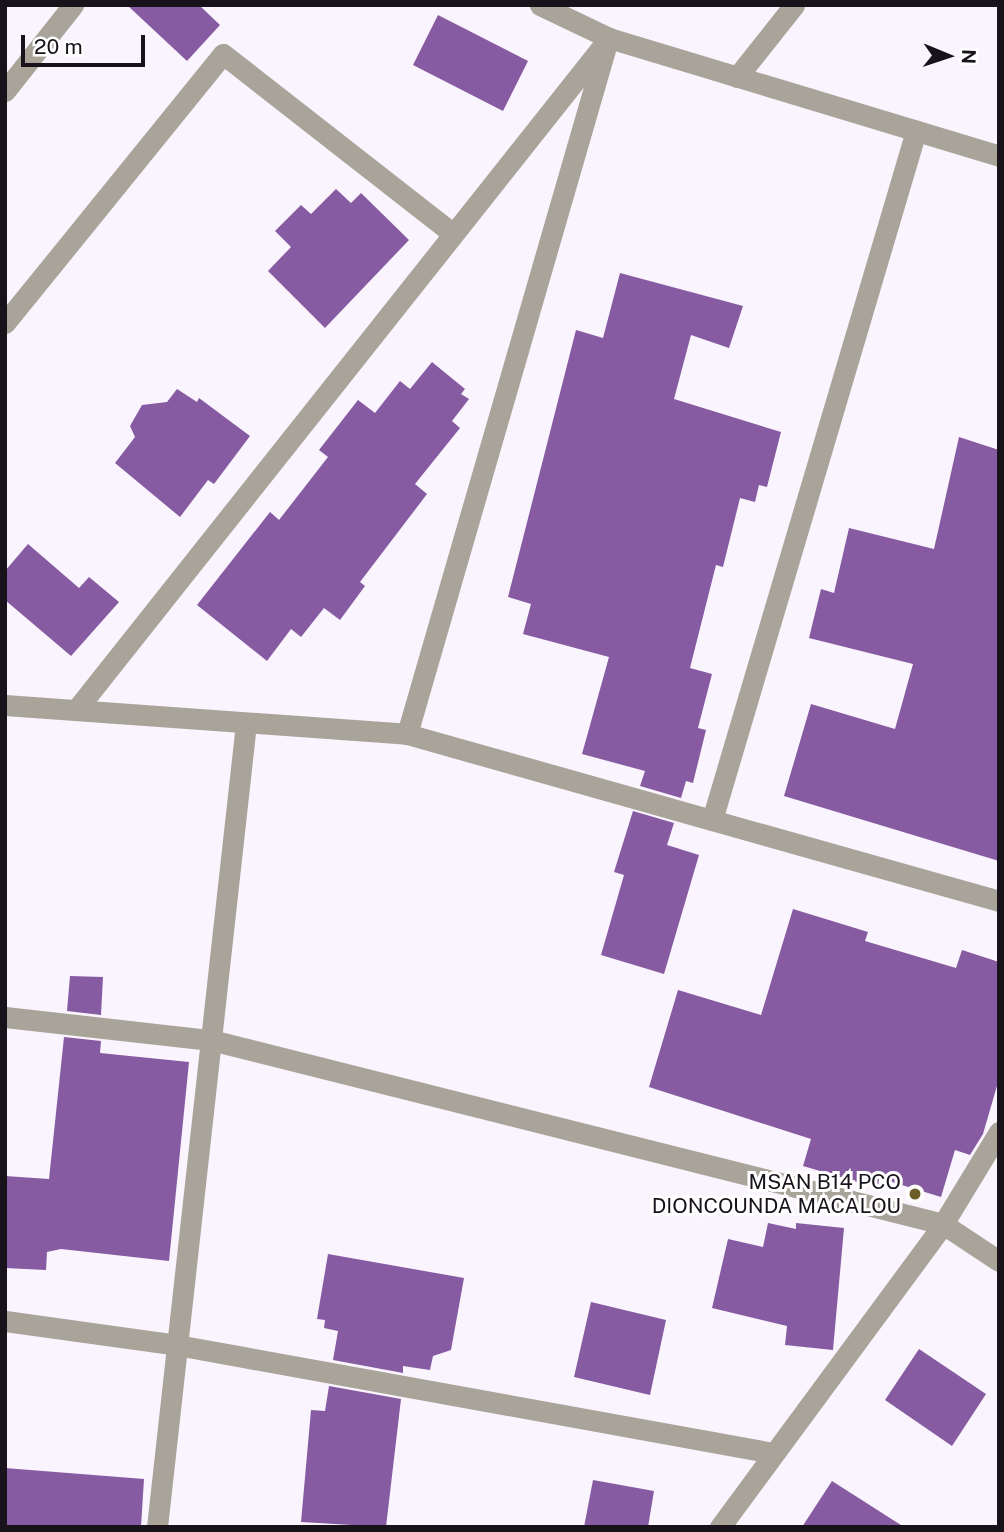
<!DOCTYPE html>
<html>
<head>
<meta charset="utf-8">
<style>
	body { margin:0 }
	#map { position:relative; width:1004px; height:1532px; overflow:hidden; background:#f9f4fd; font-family:"Public Sans",sans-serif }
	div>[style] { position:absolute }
	.building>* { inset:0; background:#875ba1 }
	.minor>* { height:21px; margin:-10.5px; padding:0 10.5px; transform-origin:10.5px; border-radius:10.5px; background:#a8a49a }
	.dots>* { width:19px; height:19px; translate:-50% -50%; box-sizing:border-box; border:4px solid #fff; border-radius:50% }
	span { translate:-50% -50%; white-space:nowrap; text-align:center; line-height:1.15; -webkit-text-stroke:6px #fff; paint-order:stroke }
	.poi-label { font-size:21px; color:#18131b }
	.right { translate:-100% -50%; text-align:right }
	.frame { position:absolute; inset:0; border:7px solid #18131b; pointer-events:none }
	.north { position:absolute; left:913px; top:21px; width:70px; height:70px; -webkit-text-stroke:5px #fff; paint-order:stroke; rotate:92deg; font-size:19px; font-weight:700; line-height:28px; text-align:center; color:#18131b }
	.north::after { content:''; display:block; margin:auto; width:24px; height:32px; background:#18131b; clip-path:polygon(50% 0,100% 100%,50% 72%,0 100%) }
	.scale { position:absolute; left:21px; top:35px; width:124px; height:32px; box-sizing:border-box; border:4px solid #18131b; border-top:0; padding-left:9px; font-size:21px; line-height:24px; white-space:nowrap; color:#18131b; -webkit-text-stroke:5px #fff; paint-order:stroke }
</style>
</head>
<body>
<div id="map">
	<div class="building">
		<div style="clip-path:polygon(127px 5px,199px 5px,220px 25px,187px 61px)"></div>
		<div style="clip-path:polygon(438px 15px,528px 61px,503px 111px,413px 65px)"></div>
		<div style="clip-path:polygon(336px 189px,351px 203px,361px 193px,409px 240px,325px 328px,268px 271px,291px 247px,275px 231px,301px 205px,311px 214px)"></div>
		<div style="clip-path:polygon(620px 273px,743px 306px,729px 348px,691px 335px,674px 399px,781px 432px,767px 487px,759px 485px,755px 502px,740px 498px,723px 567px,716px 565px,690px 668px,712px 674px,698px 728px,706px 730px,693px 783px,686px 781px,681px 798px,640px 786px,645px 771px,582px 754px,609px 657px,523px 634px,531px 604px,508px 597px,576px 330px,603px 338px)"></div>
		<div style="clip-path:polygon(432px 362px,465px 389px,461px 394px,469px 399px,452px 421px,460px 428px,415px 484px,427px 494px,360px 582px,365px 586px,340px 620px,324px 608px,301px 637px,291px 629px,267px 661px,197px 605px,270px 512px,279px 520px,328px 457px,319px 450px,358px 400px,375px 413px,400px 381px,410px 389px)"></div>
		<div style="clip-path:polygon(177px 389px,197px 402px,199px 398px,250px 436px,214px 484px,208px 480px,180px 517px,115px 463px,135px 437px,130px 426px,142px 405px,167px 402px)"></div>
		<div style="clip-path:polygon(959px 437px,999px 450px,999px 861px,784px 796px,811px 704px,895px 729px,913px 664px,809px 638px,821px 589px,834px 593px,849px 528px,934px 549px)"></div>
		<div style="clip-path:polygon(28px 544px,79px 588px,89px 577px,119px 602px,71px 656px,5px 600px,5px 571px)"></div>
		<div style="clip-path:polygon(633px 811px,674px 823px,667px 845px,699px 855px,664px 974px,601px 955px,624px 875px,614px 872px)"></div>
		<div style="clip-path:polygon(793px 909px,868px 932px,865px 941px,956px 968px,962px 950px,999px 962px,999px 1079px,983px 1134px,970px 1155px,955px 1150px,941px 1197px,879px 1178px,878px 1188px,803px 1166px,811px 1139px,649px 1087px,678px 990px,761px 1015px)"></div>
		<div style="clip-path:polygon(70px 976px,103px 977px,101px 1015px,67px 1011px)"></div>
		<div style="clip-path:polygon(64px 1037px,101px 1041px,100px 1053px,189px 1062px,169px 1261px,61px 1249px,47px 1252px,46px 1270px,5px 1268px,5px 1176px,49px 1179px)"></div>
		<div style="clip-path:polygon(768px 1223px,796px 1229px,796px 1223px,844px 1228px,833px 1350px,785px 1345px,787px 1326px,712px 1308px,728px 1239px,763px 1247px)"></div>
		<div style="clip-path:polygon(328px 1254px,464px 1278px,451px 1350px,433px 1356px,430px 1370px,403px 1366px,403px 1373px,333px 1360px,338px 1331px,324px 1328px,325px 1320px,317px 1319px)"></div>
		<div style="clip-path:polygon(591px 1302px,666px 1320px,650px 1395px,574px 1377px)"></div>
		<div style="clip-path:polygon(919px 1349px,986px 1394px,952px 1446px,885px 1400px)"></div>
		<div style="clip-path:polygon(329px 1386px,401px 1399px,386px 1527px,301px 1522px,311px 1410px,325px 1411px)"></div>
		<div style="clip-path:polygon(5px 1468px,144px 1479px,141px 1527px,5px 1527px)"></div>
		<div style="clip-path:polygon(593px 1480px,654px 1491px,648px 1527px,584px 1527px)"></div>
		<div style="clip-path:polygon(832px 1481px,904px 1527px,802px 1527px)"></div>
	</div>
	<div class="minor">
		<div style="left:540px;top:5px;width:76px;rotate:25.6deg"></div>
		<div style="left:609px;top:38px;width:407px;rotate:16.8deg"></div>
		<div style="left:737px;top:77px;width:92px;rotate:-51.6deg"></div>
		<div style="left:5px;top:91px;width:110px;rotate:-51.7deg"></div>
		<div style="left:5px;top:323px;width:346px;rotate:-51deg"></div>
		<div style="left:223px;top:54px;width:292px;rotate:38deg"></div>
		<div style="left:5px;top:705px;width:403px;rotate:4.1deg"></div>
		<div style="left:407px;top:734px;width:615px;rotate:15.75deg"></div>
		<div style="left:76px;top:710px;width:858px;rotate:-51.58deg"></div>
		<div style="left:407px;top:734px;width:712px;rotate:-73.86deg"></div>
		<div style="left:712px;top:820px;width:719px;rotate:-73.51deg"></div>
		<div style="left:5px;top:1017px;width:207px;rotate:6.4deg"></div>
		<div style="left:211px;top:1040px;width:755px;rotate:14.11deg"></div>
		<div style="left:943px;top:1224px;width:67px;rotate:33.5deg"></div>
		<div style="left:5px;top:1321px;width:174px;rotate:7.9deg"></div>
		<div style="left:177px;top:1345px;width:606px;rotate:10.27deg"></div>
		<div style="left:157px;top:1527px;width:809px;rotate:-83.68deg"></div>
		<div style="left:720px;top:1527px;width:376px;rotate:-53.6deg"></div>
		<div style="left:943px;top:1224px;width:108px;rotate:-58.7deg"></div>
	</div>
	<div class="dots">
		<div style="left:915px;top:1194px;background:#6d5d2b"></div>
	</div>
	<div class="poi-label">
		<span class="right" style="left:901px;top:1194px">MSAN B14 PCO<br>DIONCOUNDA MACALOU</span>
	</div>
	<div class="frame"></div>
	<div class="north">N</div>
	<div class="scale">20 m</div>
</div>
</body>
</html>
